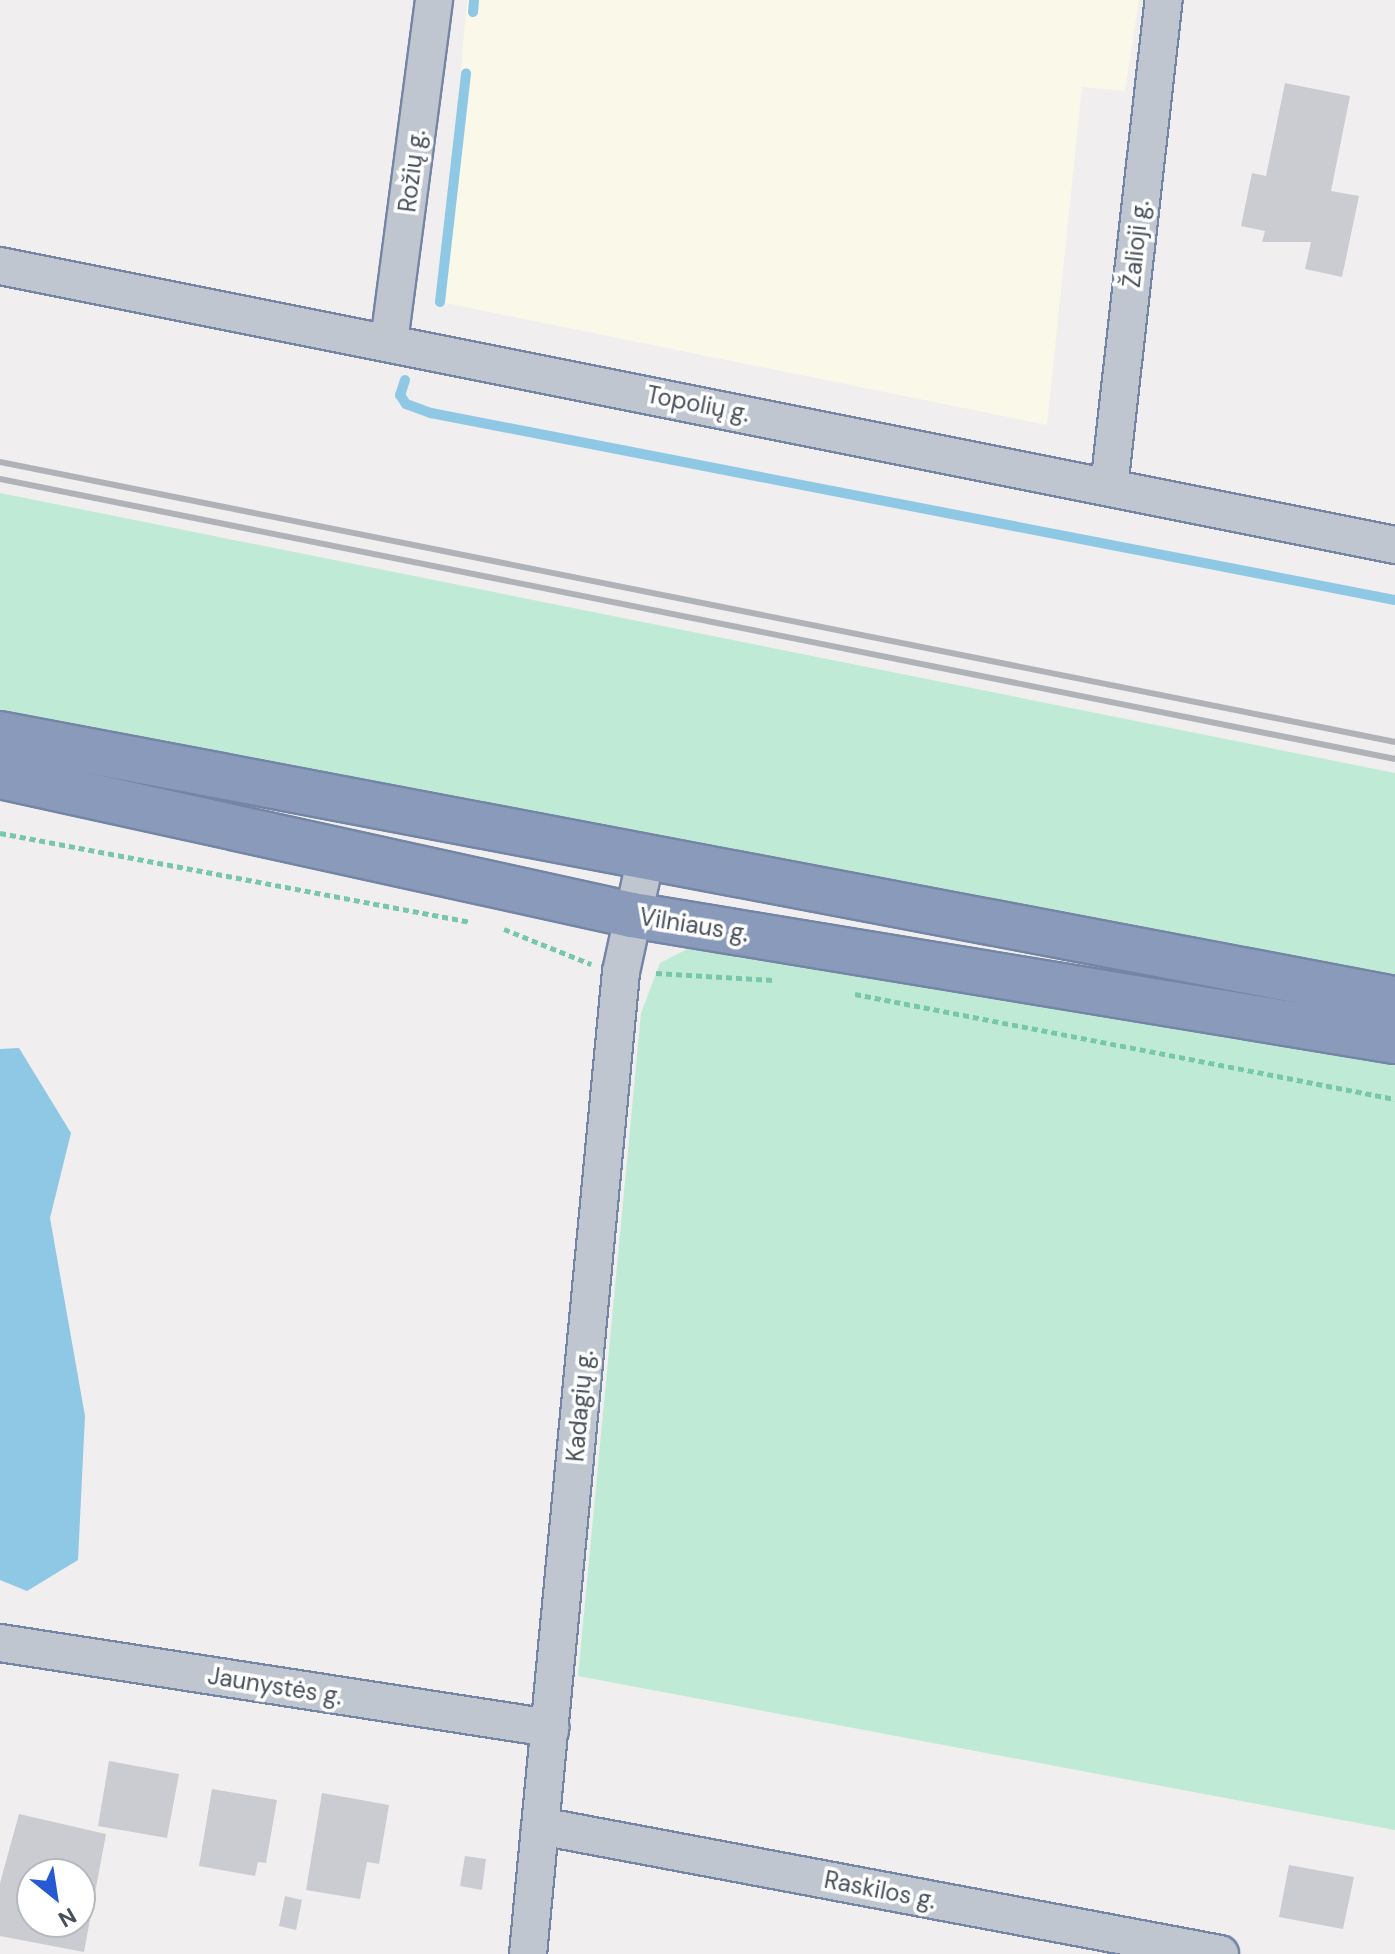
<!DOCTYPE html>
<html>
<head>
<meta charset="utf-8">
<style>
	body { margin:0 }
	#map { position:relative; width:1395px; height:1954px; overflow:hidden; background:#f0eeee; font-family:"DM Sans",sans-serif }
	div>[style] { position:absolute }
	.commercial>* { inset:0; background:#faf8e8 }
	.green>* { inset:0; background:#bfebd6 }
	.water>* { inset:0; background:#8fc8e5 }
	.stream>* { height:10px; margin:-5px; padding:0 5px; transform-origin:5px; border-radius:5px; background:#8fc8e5 }
	.building>* { inset:0; background:#cbccd2 }
	.path>* { height:5px; margin-top:-2.5px; transform-origin:0; background:repeating-linear-gradient(90deg,#79c7ab 0 6px,transparent 0 10px) }
	.roads { filter:drop-shadow(2px 0 #7485a5) drop-shadow(-2px 0 #7485a5) drop-shadow(0 2px #7485a5) drop-shadow(0 -2px #7485a5) }
	.street>* { height:36px; margin:-18px; padding:0 18px; transform-origin:18px; border-radius:18px; background:#bfc6cf }
	.highway>* { height:44px; margin:-22px; padding:0 22px; transform-origin:22px; border-radius:22px; background:#899aba }
	.rail>* { height:6px; margin:-3px; padding:0 3px; transform-origin:3px; border-radius:3px; background:#b0b2b8 }
	span { translate:-50% -50%; white-space:nowrap; text-align:center; line-height:1.15; -webkit-text-stroke:7px #fff; paint-order:stroke }
	.street-label { font-size:24px; color:#474f5a }
	.north { position:absolute; left:16px; top:1858px; width:80px; height:80px; box-sizing:border-box; background:#fff; border:2px solid #b5b9bd; border-radius:50%; rotate:150deg; font-size:22px; font-weight:700; line-height:32px; text-align:center; color:#474f5a }
	.north::after { content:''; display:block; margin:auto; width:28px; height:36px; background:#255ad3; clip-path:polygon(50% 0,100% 100%,50% 72%,0 100%) }
</style>
</head>
<body>
<div id="map">
	<div class="commercial">
		<div style="clip-path:polygon(467px 0,1139px 0,1125px 91px,1082px 87px,1047px 425px,440px 302px)"></div>
	</div>
	<div class="green">
		<div style="clip-path:polygon(0 493px,1395px 773px,1395px 987px,0 721px)"></div>
		<div style="clip-path:polygon(703px 941px,1395px 1063px,1395px 1830px,578px 1676px,641px 1013px,660px 963px)"></div>
	</div>
	<div class="water">
		<div style="clip-path:polygon(19px 1048px,71px 1133px,50px 1218px,85px 1416px,78px 1560px,27px 1591px,0 1580px,0 1049px)"></div>
	</div>
	<div class="stream">
		<div style="left:473px;top:12px;width:12px;rotate:-85deg"></div>
		<div style="left:440px;top:302px;width:230px;rotate:-83.5deg"></div>
		<div style="left:405px;top:380px;width:16px;rotate:108deg"></div>
		<div style="left:400px;top:395px;width:11px;rotate:56deg"></div>
		<div style="left:406px;top:404px;width:27px;rotate:20deg"></div>
		<div style="left:431px;top:413px;width:982px;rotate:10.98deg"></div>
	</div>
	<div class="building">
		<div style="clip-path:polygon(1285px 83px,1350px 96px,1331px 191px,1359px 196px,1342px 277px,1305px 269px,1311px 242px,1262px 242px,1265px 231px,1241px 226px,1252px 173px,1266px 176px)"></div>
		<div style="clip-path:polygon(109px 1761px,179px 1774px,167px 1838px,98px 1826px)"></div>
		<div style="clip-path:polygon(212px 1789px,277px 1800px,266px 1863px,258px 1862px,255px 1876px,199px 1866px)"></div>
		<div style="clip-path:polygon(322px 1793px,389px 1805px,379px 1864px,367px 1862px,360px 1899px,306px 1890px)"></div>
		<div style="clip-path:polygon(evenodd,19px 1814px,106px 1834px,84px 1952px,0 1936px,0 1883px,19px 1814px,32px 1874px,80px 1874px,80px 1922px,32px 1922px,32px 1874px)"></div>
		<div style="clip-path:polygon(465px 1856px,486px 1859px,482px 1890px,460px 1886px)"></div>
		<div style="clip-path:polygon(1289px 1865px,1354px 1877px,1343px 1929px,1279px 1917px)"></div>
		<div style="clip-path:polygon(285px 1896px,302px 1900px,296px 1930px,279px 1926px)"></div>
	</div>
	<div class="path">
		<div style="left:0;top:833px;width:479px;rotate:10.7deg"></div>
		<div style="left:504px;top:929px;width:94px;rotate:21.9deg"></div>
		<div style="left:656px;top:973px;width:118px;rotate:3.4deg"></div>
		<div style="left:855px;top:994px;width:550px;rotate:11deg"></div>
	</div>
	<div class="roads">
		<div class="street">
			<div style="left:0;top:266px;width:1423px;rotate:11.31deg"></div>
			<div style="left:389px;top:342px;width:345px;rotate:-82.5deg"></div>
			<div style="left:1109px;top:487px;width:490px;rotate:-83.6deg"></div>
			<div style="left:0;top:1643px;width:557px;rotate:8.79deg"></div>
			<div style="left:540px;top:1826px;width:692px;rotate:10.66deg"></div>
			<div style="left:528px;top:1954px;width:986px;rotate:-84.59deg"></div>
			<div style="left:621px;top:972px;width:114px;rotate:-77.8deg"></div>
		</div>
		<div class="highway">
			<div style="left:0;top:734px;width:1420px;rotate:10.76deg"></div>
			<div style="left:0;top:776px;width:647px;rotate:12.4deg"></div>
			<div style="left:632px;top:915px;width:773px;rotate:9.38deg"></div>
		</div>
	</div>
	<div class="rail">
		<div style="left:0;top:462px;width:1423px;rotate:11.35deg"></div>
		<div style="left:0;top:479px;width:1423px;rotate:11.35deg"></div>
	</div>
	<div class="street-label">
		<span style="left:412px;top:171px;rotate:-83deg">Rožių g.</span>
		<span style="left:1136px;top:244px;rotate:-84deg">Žalioji g.</span>
		<span style="left:698px;top:404px;rotate:11deg">Topolių g.</span>
		<span style="left:694px;top:925px;rotate:9deg">Vilniaus g.</span>
		<span style="left:580px;top:1406px;rotate:-85deg">Kadagių g.</span>
		<span style="left:275px;top:1686px;rotate:9deg">Jaunystės g.</span>
		<span style="left:880px;top:1890px;rotate:11deg">Raskilos g.</span>
	</div>
	<div class="north">N</div>
</div>
</body>
</html>
